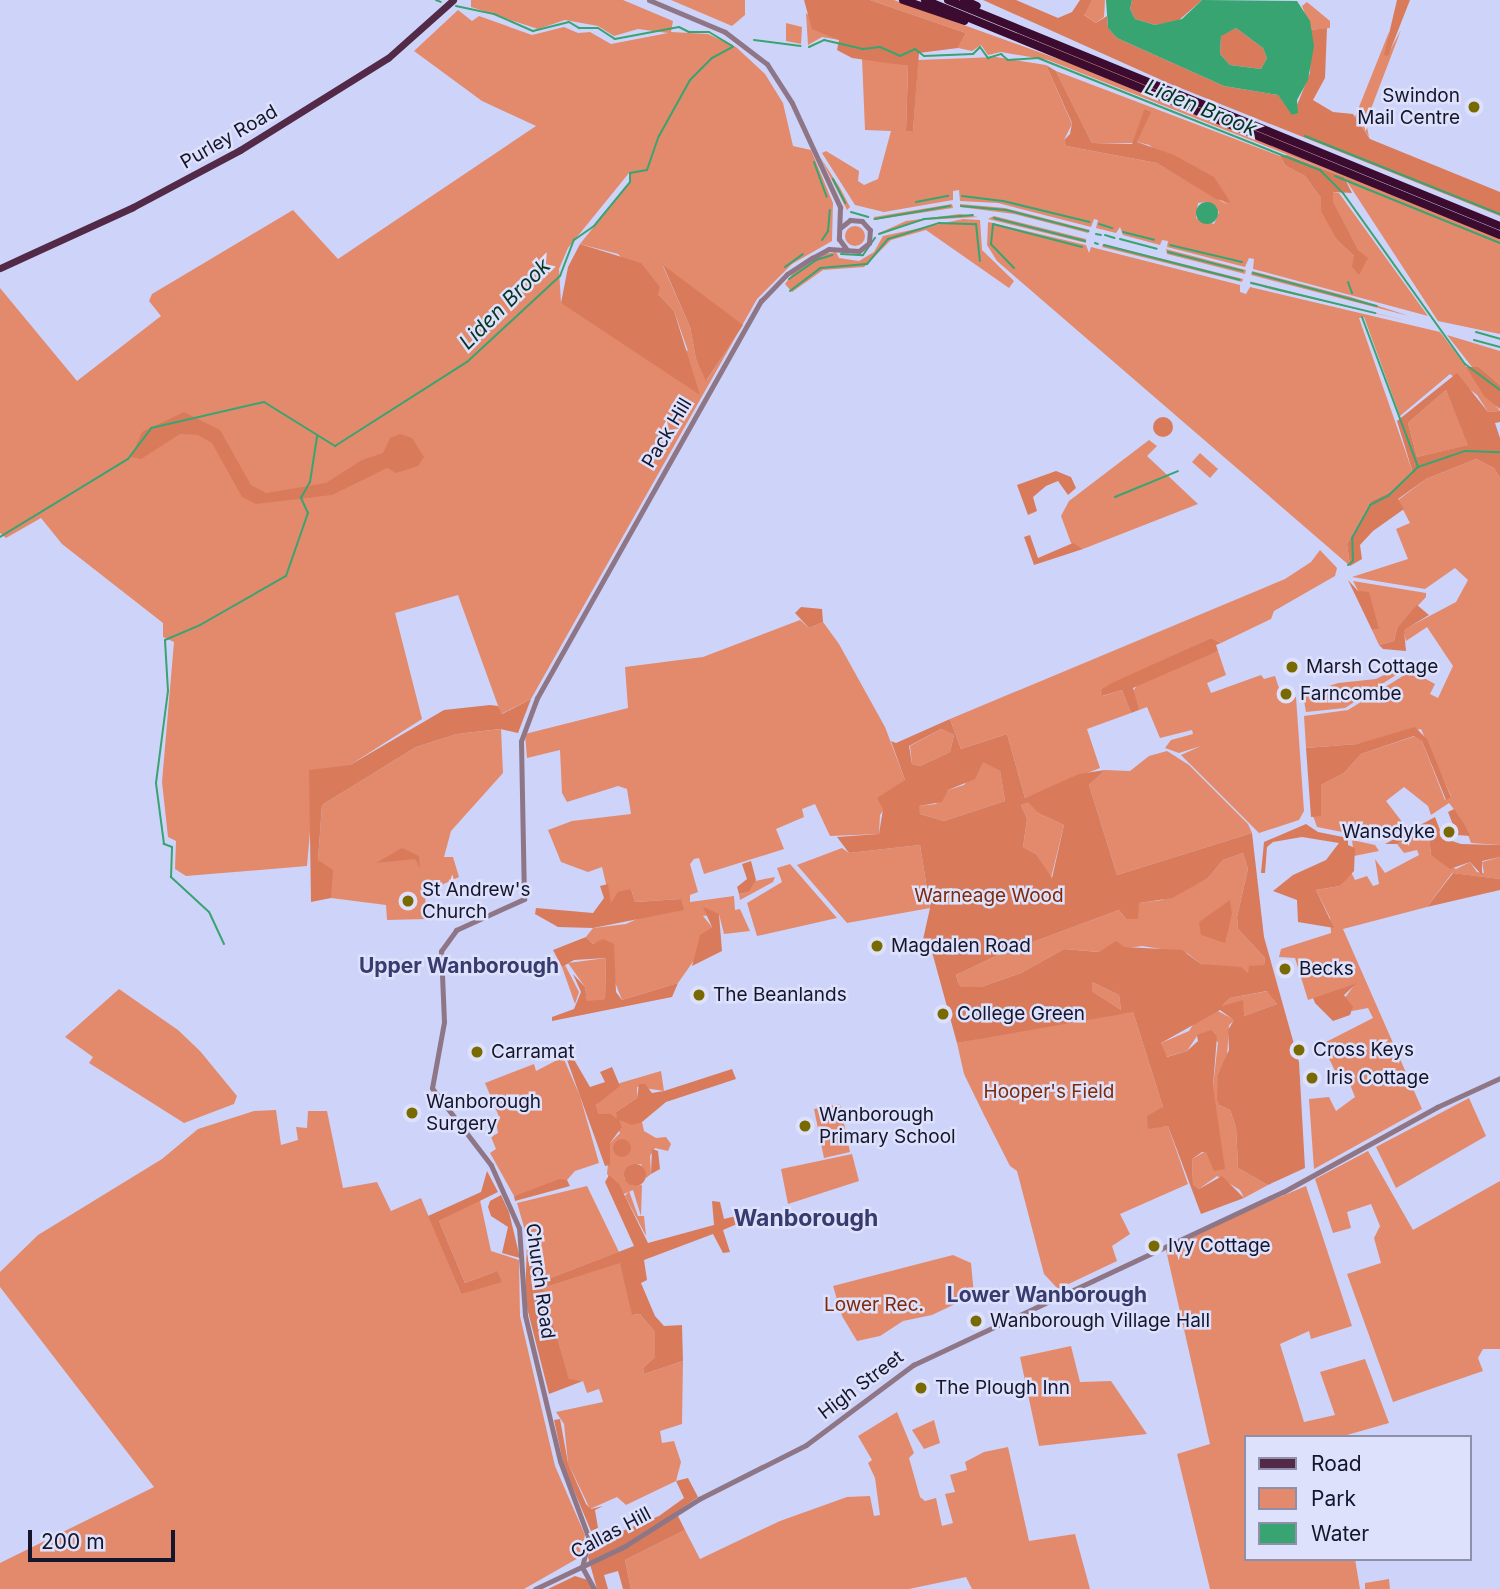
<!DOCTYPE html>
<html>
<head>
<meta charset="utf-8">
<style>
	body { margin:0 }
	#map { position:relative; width:1500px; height:1589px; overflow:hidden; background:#ced3f9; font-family:Inter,sans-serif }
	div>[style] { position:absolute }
	.green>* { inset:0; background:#e38a6c }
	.round { border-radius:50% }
	.forest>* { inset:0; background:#d97b5b }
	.water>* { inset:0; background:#37a471 }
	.stream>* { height:2px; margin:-1px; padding:0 1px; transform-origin:1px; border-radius:1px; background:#37a471 }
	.minor>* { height:5px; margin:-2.5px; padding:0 2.5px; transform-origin:2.5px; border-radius:2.5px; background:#8f7686 }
	.major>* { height:7px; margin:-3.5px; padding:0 3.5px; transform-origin:3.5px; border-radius:3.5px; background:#522946 }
	.highway>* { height:8px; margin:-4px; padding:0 4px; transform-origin:4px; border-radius:4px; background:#3b0c30 }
	.dots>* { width:19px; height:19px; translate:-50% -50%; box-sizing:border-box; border:4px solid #dde1fb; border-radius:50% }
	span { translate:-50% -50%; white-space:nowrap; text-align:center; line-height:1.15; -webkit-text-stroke:5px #dde1fb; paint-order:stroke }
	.poi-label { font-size:19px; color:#15162c }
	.right { translate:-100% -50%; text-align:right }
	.left { translate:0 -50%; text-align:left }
	.street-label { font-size:19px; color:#15162c }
	.park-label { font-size:19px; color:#7f2a08 }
	.water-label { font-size:21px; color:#063521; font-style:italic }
	.neighbourhood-label { font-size:21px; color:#383b6e; font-weight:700 }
	.quarter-label { font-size:23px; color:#383b6e; font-weight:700 }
	.legend { position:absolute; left:1244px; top:1435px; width:228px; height:126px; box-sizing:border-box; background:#dde1fb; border:2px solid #8d90a8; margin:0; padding:9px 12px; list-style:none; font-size:21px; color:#15162c }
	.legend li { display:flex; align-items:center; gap:14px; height:35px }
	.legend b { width:35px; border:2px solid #8d90a8 }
	.scale { position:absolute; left:28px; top:1530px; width:147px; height:32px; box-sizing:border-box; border:4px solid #15162c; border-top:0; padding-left:9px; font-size:21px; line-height:24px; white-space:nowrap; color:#15162c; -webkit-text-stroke:5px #dde1fb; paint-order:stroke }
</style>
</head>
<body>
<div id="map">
	<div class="green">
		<div style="clip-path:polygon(evenodd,471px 0,623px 0,673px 21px,671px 32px,708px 34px,736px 47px,765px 74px,783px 103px,793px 146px,811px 150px,833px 203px,832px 241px,792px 264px,757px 299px,531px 699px,501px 714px,458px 595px,395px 613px,422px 719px,350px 765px,311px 820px,307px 866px,186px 876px,175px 869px,176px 841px,168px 837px,162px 782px,174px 642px,163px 637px,163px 623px,62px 544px,41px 518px,6px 538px,0 533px,0 288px,77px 381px,161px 316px,149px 301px,152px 294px,293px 210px,338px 259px,536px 126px,482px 101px,414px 51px,458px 10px,472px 21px,479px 16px,532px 35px,564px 27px,578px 33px,590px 32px,611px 44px,668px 33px,638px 29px,614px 36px,598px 26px,565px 20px,538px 29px,471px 7px,471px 0,629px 173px,629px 183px,580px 244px,618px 254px,658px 294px,674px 311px,688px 351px,561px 303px,559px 269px,568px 248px,629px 173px,471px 0,663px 266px,742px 325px,707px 380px,696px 359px,690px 327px,663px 266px)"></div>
		<div style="clip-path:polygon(671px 0,745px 0,745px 15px,732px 26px)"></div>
		<div style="clip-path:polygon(870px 0,894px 0,1075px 65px,1500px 238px,1500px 334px,1438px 321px,1344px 177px,1048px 60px,1001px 52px,988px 55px,981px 45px,972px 51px,958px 48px,966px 33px)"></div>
		<div style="clip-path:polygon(934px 0,1165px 92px,1500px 232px)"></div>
		<div style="clip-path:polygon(1092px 0,1105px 0,1104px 17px,1096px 23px,1083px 14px)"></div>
		<div style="clip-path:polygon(1307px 2px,1330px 21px,1330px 28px,1311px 30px,1302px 6px)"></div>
		<div style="clip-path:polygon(806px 13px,826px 31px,839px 40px,822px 37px,808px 45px)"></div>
		<div style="clip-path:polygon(786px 23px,802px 27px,801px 44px,786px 41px)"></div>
		<div style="clip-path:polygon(1401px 30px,1366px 122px,1369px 137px,1355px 117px,1389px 32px,1387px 56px)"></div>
		<div style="clip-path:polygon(evenodd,996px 57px,1046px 65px,1072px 124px,1064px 140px,1066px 146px,1157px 163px,1228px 205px,1149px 145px,1137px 142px,1144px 109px,1133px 143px,1092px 143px,1056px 71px,1280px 156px,1286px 166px,1305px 176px,1321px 198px,1337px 240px,1354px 256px,1359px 251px,1333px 203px,1333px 192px,1339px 193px,1428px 316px,1253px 269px,1254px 259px,1249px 258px,1245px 267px,1167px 247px,1168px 241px,1162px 240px,1160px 245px,1123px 235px,1120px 227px,1116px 233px,1096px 228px,1098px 220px,1094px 219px,1091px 227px,998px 203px,960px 201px,959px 190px,953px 191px,953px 200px,884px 212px,855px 205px,822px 153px,826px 151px,859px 171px,858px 181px,864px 185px,878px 179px,891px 131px,865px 130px,862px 58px,908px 66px,906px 131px,913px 131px,918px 60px,996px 57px,1206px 202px,1219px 212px,1214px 224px,1196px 218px,1198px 203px,1206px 202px)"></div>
		<div style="clip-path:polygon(820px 157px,840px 188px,850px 207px,847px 210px)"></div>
		<div style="clip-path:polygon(952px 204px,953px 208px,873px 220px,874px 217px)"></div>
		<div style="clip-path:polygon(960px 204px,1005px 208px,1090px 230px,1088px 233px,1014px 214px,960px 207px)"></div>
		<div style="clip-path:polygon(960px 214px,978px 217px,925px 220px,877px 234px,906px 221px)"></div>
		<div style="clip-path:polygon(994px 216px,1086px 239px,1086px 243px,988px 219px)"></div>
		<div style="clip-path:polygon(963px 219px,980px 220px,982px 250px,1014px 281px,1009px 288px,926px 230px,891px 240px,864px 267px,823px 270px,792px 292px,785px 284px,793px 273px,824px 254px,836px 252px,839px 258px,859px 261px,874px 252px,883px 236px)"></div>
		<div style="clip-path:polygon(988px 222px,1086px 245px,1089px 253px,1091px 247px,1240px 285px,1240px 292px,1246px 294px,1250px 287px,1440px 332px,1500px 411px,1488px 412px,1477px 395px,1450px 374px,1400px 416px,1364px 317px,1359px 318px,1413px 473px,1392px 491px,1371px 501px,1347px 544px,1350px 566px,997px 261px,987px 245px)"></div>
		<div class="round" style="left:845px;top:226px;width:20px;height:20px"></div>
		<div style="clip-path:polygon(1103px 244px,1243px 279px,1242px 282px,1102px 247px)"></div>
		<div style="clip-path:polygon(1166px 249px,1246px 270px,1245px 274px,1167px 254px)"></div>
		<div style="clip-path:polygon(1252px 271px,1351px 297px,1409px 316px,1251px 275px)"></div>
		<div style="clip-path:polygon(1249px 281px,1334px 303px,1408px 321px,1266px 288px)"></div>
		<div style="clip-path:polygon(1447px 335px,1500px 351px,1500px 385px,1479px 367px,1472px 367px)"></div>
		<div style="clip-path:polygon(1446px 390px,1469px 445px,1417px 457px,1408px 423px)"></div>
		<div style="clip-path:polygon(1149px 440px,1157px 446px,1147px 456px,1198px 504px,1083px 549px,1071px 543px,1061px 516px,1069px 501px)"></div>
		<div style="clip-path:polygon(1200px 453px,1218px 469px,1210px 478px,1192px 462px)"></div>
		<div style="clip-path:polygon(1476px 459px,1494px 468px,1500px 478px,1500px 845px,1471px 843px,1463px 821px,1449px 803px,1431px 815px,1428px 806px,1404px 787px,1386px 801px,1406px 827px,1383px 840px,1317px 827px,1313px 816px,1321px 815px,1321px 785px,1344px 773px,1361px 754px,1415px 736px,1422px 741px,1445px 800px,1451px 796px,1421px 729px,1357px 744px,1306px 748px,1304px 716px,1348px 710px,1411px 671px,1435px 684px,1430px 694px,1438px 698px,1453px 666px,1427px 627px,1406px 641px,1403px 630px,1456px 602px,1468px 580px,1455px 568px,1425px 589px,1352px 577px,1408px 559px,1396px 529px,1410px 523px,1398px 500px,1426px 479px)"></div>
		<div style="clip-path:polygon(1320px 550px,1337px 568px,1335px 576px,1274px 611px,1271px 619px,1221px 643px,1211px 638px,1101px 689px,1103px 696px,1122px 690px,1131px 713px,1087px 729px,1100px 768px,1025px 798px,1007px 734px,961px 749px,950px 719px,1285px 579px,1311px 562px)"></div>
		<div style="clip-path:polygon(1353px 581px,1426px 593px,1426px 597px,1397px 628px,1394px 641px,1379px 645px,1372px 630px,1378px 629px)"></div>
		<div style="clip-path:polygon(800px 620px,809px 628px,823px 622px,839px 644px,885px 727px,905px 780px,880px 815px,879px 834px,830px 836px,815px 804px,802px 809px,804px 817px,776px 829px,784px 849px,704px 874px,699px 858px,694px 859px,690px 864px,698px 892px,690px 895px,690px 902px,734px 896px,735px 910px,740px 909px,750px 931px,724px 934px,719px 914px,703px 916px,712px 927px,701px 935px,697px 956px,678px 983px,622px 1000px,599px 942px,593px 944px,586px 937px,593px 928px,626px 924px,681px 899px,635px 902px,631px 889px,611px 905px,602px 867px,588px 872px,561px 862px,548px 830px,572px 821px,631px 814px,627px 789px,618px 786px,567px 802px,562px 793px,560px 750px,527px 758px,525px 734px,628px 708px,625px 667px,703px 657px)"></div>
		<div style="clip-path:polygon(1218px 651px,1226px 675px,1207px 683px,1211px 693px,1261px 675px,1264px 679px,1275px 676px,1283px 700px,1296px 697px,1304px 811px,1299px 820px,1259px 833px,1181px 755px,1201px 746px,1179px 753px,1165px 748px,1171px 740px,1193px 734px,1192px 730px,1160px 738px,1147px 707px,1139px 710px,1131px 694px,1140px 681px)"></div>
		<div style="clip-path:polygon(1400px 667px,1399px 673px,1345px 708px,1306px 712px,1303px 695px,1338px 683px,1376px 679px)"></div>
		<div style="clip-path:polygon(501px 729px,503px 773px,451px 831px,444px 857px,453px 857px,459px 877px,437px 887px,424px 885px,427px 919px,387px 920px,386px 905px,331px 898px,325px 867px,318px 860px,322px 805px,416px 747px,457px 734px)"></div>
		<div style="clip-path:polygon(941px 729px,954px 735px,950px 752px,920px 766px,912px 764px,910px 746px)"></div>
		<div style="clip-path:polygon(1167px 751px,1189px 765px,1248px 824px,1252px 833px,1117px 875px,1089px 785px,1105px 770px,1130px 771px,1149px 756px)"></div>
		<div style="clip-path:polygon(983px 761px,1000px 771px,1005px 801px,944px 821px,920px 814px,918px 806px,936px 804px,948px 790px,964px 785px)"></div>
		<div style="clip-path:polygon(1028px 801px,1038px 813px,1064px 825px,1051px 878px,1036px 854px,1023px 847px,1027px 819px,1021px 805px)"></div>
		<div style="clip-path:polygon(1428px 824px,1431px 855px,1456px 869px,1470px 862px,1477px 872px,1484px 873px,1482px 862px,1500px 857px,1500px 879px,1452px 873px,1427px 907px,1343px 929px,1422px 1109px,1314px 1169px,1309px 1099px,1329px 1097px,1336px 1111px,1355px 1097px,1347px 1077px,1337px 1075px,1322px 1044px,1373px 1018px,1368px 1008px,1352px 1011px,1344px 999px,1355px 984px,1308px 1000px,1295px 958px,1279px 957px,1281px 949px,1331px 933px,1330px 918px,1316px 890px,1340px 886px,1351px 872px,1355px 880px,1367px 876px,1373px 886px,1379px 884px,1375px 859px,1385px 873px,1419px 855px,1417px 850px,1404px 853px,1397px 844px)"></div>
		<div style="clip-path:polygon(1352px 840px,1375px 845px,1379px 851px,1354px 856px)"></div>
		<div style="clip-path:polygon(920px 845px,930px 908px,847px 923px,797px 865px,842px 848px,849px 853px)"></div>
		<div style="clip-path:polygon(1243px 853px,1248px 869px,1237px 917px,1238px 929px,1265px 958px,1264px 965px,1248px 973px,1201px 964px,1187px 953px,1142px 946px,1100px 952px,1064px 949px,1021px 973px,981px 987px,961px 987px,958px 982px,956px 975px,998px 955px,1119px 910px,1126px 919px,1138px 919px,1138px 903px,1162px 900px,1208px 878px,1223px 860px)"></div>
		<div style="clip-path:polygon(790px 864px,837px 918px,757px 936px,747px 903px,782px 882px,777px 868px)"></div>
		<div style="clip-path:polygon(775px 877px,773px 882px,740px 900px,739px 894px,749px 892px,755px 881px)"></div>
		<div style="clip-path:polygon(606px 958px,605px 999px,587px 1002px,585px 987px,568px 963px)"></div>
		<div style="clip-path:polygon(565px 965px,579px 992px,575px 1004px,562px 967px)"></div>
		<div style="clip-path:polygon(1092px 982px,1119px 995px,1121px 1010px,1092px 991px)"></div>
		<div style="clip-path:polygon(119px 989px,178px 1030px,200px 1051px,237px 1096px,234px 1104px,184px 1123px,89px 1063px,93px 1057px,65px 1037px)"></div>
		<div style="clip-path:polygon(1268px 991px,1277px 1004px,1244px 1016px,1222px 1006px,1230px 998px)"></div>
		<div style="clip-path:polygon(1216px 1010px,1235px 1020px,1229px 1025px,1227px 1057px,1218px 1074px,1219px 1105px,1230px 1110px,1236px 1127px,1238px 1168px,1268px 1185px,1244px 1198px,1240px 1190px,1217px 1176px,1199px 1189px,1193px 1184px,1192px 1159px,1206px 1151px,1214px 1165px,1213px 1086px,1218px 1042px,1197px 1036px,1187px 1051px,1166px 1057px,1161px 1043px,1189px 1031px,1196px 1020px)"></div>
		<div style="clip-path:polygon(1117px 1012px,1133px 1012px,1163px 1107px,1148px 1128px,1168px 1126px,1188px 1184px,1120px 1214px,1130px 1234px,1112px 1246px,1117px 1261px,1058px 1289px,1044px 1274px,1017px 1171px,1010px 1166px,984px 1115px,964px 1074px,957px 1043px)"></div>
		<div style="clip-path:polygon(563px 1057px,580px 1096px,599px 1163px,575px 1171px,567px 1180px,514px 1196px,490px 1153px,496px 1149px,491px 1137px,498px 1133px,496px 1121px,500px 1119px,485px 1083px,534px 1064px,536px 1071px)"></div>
		<div style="clip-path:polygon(661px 1071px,664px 1091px,637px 1087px,637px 1098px,616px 1112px,624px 1122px,642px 1122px,644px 1131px,656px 1138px,666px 1137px,671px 1144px,668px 1151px,655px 1148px,650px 1156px,651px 1174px,646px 1178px,641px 1164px,630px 1165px,626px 1172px,624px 1178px,632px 1186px,642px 1185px,641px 1216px,633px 1190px,624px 1194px,607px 1174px,610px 1143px,620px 1133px,611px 1114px,597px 1114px,596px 1105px,620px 1083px)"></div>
		<div style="clip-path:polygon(1469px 1098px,1486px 1136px,1396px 1188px,1376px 1147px)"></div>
		<div style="clip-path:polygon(840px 1104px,850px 1152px,824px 1158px,814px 1109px)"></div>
		<div style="clip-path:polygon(276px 1110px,281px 1145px,298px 1140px,296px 1127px,307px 1128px,308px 1111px,327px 1111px,343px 1188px,377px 1182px,391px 1211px,421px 1198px,461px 1294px,497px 1271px,465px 1283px,439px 1221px,480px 1200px,491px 1251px,519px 1260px,520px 1316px,555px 1466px,585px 1535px,580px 1557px,524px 1589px,0 1589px,0 1563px,154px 1487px,0 1287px,0 1272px,38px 1235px,162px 1159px,198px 1129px,254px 1111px)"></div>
		<div style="clip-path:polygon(1368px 1151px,1413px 1230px,1500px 1181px,1500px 1349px,1483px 1349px,1478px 1358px,1483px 1371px,1393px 1402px,1347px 1274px,1381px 1263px,1374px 1238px,1380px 1226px,1371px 1204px,1347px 1212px,1351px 1228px,1333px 1233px,1315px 1179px)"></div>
		<div style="clip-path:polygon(852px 1154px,859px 1181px,788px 1204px,781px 1169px)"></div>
		<div style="clip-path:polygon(587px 1186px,619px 1252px,540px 1282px,517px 1203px)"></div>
		<div style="clip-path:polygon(1306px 1186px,1352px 1326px,1311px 1339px,1309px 1331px,1280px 1344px,1304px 1422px,1335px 1415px,1320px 1372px,1365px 1359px,1389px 1423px,1340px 1437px,1246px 1437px,1246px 1559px,1355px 1559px,1360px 1589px,1210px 1589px,1177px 1454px,1210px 1444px,1166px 1250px,1222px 1221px)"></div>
		<div style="clip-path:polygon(629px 1191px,638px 1216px,644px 1216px,646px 1236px,625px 1196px)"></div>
		<div style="clip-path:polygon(953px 1255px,971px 1263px,974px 1295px,932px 1315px,903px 1321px,880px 1336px,857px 1341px,842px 1316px,833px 1286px)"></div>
		<div style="clip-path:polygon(621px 1262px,633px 1315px,640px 1314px,655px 1332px,655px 1357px,643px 1368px,644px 1374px,683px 1361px,682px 1424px,660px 1431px,662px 1443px,674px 1441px,681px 1462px,676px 1481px,626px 1505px,617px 1497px,590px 1509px,568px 1463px,564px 1424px,556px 1412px,603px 1402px,599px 1389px,587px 1393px,583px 1381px,569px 1380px,543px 1288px)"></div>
		<div style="clip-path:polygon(1071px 1346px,1080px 1382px,1111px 1381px,1147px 1434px,1039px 1446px,1020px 1357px)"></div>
		<div style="clip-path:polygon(897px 1412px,914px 1453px,909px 1458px,920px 1497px,925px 1501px,936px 1498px,942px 1526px,953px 1523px,945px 1494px,955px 1492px,950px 1475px,967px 1470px,965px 1462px,984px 1452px,1008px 1447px,1029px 1541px,1075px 1534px,1090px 1589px,972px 1589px,966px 1577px,909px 1589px,631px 1589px,625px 1560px,685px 1530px,700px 1559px,780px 1521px,847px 1497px,870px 1496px,874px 1516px,880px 1515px,875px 1478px,868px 1463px,872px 1460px,858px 1436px)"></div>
		<div style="clip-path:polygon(934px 1420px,940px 1443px,924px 1449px,912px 1430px)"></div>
		<div style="clip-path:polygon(1389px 1579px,1390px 1589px,1365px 1589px,1365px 1583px)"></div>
	</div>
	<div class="forest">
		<div style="clip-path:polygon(804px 0,870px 0,966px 33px,958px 48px,919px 53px,913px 131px,906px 131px,908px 66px,852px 58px,837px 50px,839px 40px,812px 29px)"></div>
		<div style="clip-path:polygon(983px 0,1016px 0,1058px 18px,1072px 12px,1080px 0,1092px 0,1084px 15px,1096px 23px,1107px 16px,1108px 28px,1117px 38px,1224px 86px,1278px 95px,1293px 115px,1310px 73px,1311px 30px,1327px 28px,1325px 78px,1313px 100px,1333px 112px,1353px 114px,1370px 139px,1500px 192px,1500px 216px,1168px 83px)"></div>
		<div style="clip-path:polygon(1132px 0,1202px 0,1178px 21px,1155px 25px,1135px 19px,1130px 9px)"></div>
		<div style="clip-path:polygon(1397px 0,1410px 0,1388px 56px,1384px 55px)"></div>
		<div style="clip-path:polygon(1236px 28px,1263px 48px,1267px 58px,1261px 69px,1230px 65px,1220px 54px,1221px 35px)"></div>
		<div style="clip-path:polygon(1046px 65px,1056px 71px,1092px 143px,1132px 144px,1144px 109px,1151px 112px,1137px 142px,1174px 155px,1214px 177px,1231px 203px,1216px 199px,1157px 163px,1066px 146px,1064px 140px,1070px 134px,1072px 123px)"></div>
		<div style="clip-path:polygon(1287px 155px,1344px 177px,1352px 193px,1333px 192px,1333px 202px,1359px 251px,1368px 258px,1359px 275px,1352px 267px,1354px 256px,1337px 240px,1321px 211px,1321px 198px,1305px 176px,1286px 166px,1280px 156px)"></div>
		<div style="clip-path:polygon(580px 244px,641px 263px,660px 287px,658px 294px,674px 311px,700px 395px,561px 303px,568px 267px)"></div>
		<div style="clip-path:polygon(663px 265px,743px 325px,706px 381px,696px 359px,690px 327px)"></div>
		<div style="clip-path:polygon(1466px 367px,1479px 367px,1500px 385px,1500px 409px,1484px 396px)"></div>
		<div style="clip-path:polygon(evenodd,1457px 373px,1488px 412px,1500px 411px,1500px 422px,1495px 423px,1500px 438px,1500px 478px,1494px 468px,1476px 459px,1426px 479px,1398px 499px,1404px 509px,1373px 531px,1360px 545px,1362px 559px,1350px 566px,1347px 544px,1371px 501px,1392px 491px,1413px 473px,1397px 421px,1457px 373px,1446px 390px,1468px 445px,1417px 457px,1408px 423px,1446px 390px)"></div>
		<div style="clip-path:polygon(184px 412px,220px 430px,251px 485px,266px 493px,326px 483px,362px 460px,383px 453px,390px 438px,400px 434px,412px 438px,424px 457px,418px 466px,396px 473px,387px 468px,332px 495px,256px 504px,242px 497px,212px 443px,198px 435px,180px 434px,141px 459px,131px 457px,142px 432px)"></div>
		<div class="round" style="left:1153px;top:417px;width:20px;height:20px"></div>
		<div style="clip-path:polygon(1056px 471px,1071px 477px,1076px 488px,1068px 495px,1058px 481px,1046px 486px,1033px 497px,1037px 511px,1028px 515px,1017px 485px)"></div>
		<div style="clip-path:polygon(1030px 535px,1038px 558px,1073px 543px,1083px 549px,1034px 565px,1024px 537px)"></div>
		<div style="clip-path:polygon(1348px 580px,1358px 591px,1369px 592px,1379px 629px,1372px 630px)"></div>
		<div style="clip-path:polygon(1417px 605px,1429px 615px,1404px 630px,1406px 651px,1383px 649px,1379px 645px,1394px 641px,1397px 628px)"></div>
		<div style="clip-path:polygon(801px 607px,822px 609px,823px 622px,809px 628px,795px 613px)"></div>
		<div style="clip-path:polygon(1211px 638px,1221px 643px,1216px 645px,1218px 651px,1133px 688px,1139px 710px,1131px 713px,1122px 690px,1102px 696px,1101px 689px,1114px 682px)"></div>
		<div style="clip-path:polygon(531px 699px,518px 733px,500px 729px,457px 734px,416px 747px,322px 805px,318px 860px,333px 870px,331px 898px,311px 902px,309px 770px,350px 765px,444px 710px,490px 705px,498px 706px,502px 714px)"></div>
		<div style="clip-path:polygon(evenodd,950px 719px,961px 749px,1007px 734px,1025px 798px,1079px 774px,1105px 770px,1089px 785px,1117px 875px,1252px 833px,1264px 937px,1299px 1062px,1305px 1168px,1268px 1185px,1238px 1168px,1236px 1127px,1230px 1110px,1219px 1105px,1217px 1099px,1218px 1074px,1229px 1050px,1228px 1030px,1234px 1020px,1220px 1010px,1161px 1043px,1167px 1057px,1187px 1051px,1198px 1041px,1197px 1035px,1211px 1030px,1217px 1036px,1213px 1086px,1225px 1169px,1214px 1171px,1206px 1152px,1202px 1152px,1192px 1159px,1193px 1184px,1199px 1189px,1222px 1176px,1244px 1198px,1201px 1214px,1168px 1126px,1148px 1129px,1147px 1116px,1163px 1107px,1133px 1012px,957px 1043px,929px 941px,922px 944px,930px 908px,920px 845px,849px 853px,837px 837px,879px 834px,883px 809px,877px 798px,905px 780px,891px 741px,896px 743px,950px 719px,941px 729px,954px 735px,950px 752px,920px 766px,912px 764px,909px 746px,941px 729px,950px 719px,983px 762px,1000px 771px,1005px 801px,944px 821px,920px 814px,919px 806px,942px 802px,948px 790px,975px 779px,983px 762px,950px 719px,1028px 802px,1038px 813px,1064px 825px,1052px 878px,1036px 854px,1023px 847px,1027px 819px,1021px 805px,1028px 802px,950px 719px,1243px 853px,1248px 869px,1237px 917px,1238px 929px,1265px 958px,1264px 965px,1249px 966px,1248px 973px,1241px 967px,1201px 964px,1182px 950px,1124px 947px,1116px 941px,1099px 952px,1064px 949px,1021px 973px,981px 987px,961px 987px,958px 982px,956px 975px,998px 955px,1119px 910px,1126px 919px,1138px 919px,1139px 903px,1172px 898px,1208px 878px,1223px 860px,1243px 853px,950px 719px,1092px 982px,1119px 995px,1121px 1010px,1092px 991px,1092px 982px,950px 719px,1267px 991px,1277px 1004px,1244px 1016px,1243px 1000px,1222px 1006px,1230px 998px,1267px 991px)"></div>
		<div style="clip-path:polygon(1415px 727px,1427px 739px,1451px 797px,1446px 800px,1422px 741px,1414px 736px,1361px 754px,1344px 773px,1321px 785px,1321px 816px,1311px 817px,1306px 748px,1357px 744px)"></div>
		<div style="clip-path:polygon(1454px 809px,1463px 821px,1470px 836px,1457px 835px,1448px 812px)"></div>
		<div style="clip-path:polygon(1435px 817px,1443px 838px,1461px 844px,1500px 845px,1500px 857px,1482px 861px,1482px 875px,1470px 862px,1450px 869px,1431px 855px,1428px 825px,1397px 844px,1385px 844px)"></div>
		<div style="clip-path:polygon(1306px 824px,1318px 832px,1348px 838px,1348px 845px,1355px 848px,1354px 871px,1340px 886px,1316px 890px,1334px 928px,1298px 922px,1297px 900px,1273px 891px,1293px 875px,1326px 860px,1339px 843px,1302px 837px,1273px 842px,1267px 847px,1265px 873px,1261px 873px,1264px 842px)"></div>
		<div style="clip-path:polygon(402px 848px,419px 856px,420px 868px,415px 859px,376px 863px)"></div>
		<div style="clip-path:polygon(751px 861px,756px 880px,749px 892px,739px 894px,737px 887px,747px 879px,742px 864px)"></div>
		<div style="clip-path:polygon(1453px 873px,1500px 879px,1500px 890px,1427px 907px)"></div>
		<div style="clip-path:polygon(608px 884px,611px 903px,618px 892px,631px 889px,635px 902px,681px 899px,684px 910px,593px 928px,558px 927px,535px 914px,536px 908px,593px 913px,604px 898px,600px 886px)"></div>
		<div style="clip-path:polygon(1230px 900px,1232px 914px,1225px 943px,1201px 935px,1199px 922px)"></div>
		<div style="clip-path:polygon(703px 907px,719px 914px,722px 951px,692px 966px,700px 935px,712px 927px)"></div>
		<div style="clip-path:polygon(586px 937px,593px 944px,603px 939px,614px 944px,616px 992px,622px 1000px,678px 983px,672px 997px,552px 1021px,552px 1017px,574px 1009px,581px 992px,573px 974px,585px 987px,587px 1001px,605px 999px,606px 958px,574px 960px,562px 967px,553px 950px)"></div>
		<div style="clip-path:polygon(1357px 983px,1344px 995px,1353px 1007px,1350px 1015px,1333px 1021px,1315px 1003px,1313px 998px)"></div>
		<div style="clip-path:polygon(572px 1056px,590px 1087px,605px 1082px,600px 1072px,612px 1067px,620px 1086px,596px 1105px,598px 1114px,611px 1114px,617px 1119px,616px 1112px,637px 1098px,639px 1084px,645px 1084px,652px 1093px,664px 1091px,732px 1069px,736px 1079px,666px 1102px,642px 1122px,632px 1125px,619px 1120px,622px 1127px,610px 1143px,610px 1165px,605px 1166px,566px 1057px)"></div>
		<div class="round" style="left:613px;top:1139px;width:18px;height:18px"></div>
		<div style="clip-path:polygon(652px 1149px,658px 1151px,660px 1169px,651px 1174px)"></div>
		<div class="round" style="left:624px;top:1164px;width:22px;height:22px"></div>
		<div style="clip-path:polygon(487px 1171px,498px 1192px,439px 1221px,465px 1283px,497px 1271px,502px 1282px,461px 1294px,428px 1216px,481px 1192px)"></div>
		<div style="clip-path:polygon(609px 1175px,619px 1184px,648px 1243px,714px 1225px,712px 1201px,720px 1202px,724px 1219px,736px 1216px,737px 1224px,723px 1230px,730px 1252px,723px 1253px,713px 1234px,644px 1260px,647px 1280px,641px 1283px,655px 1316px,664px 1326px,682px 1325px,683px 1361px,644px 1374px,643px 1368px,655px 1357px,655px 1332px,640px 1314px,632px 1315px,620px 1263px,543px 1288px,569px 1379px,583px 1381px,549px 1394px,525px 1300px,527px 1243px,531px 1243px,533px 1271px,540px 1282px,634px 1246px,605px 1182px)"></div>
		<div style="clip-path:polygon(560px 1179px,567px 1180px,570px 1186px,515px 1201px,514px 1196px)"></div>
		<div style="clip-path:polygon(501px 1195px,509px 1212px,520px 1258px,502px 1253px,508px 1227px,491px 1216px,488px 1207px,490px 1201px)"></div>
		<div style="clip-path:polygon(560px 1419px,568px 1463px,586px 1504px,591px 1509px,603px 1506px,595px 1510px,598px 1528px,591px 1531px,564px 1467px,554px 1420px)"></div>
		<div style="clip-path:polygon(688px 1478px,698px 1497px,676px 1512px,685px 1530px,625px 1560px,631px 1589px,623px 1589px,618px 1571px,604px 1575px,608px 1589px,597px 1589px,588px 1557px,593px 1534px,604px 1530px,610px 1536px,659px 1516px,684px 1498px,676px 1481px)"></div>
		<div style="clip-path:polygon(575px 1576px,588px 1580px,593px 1589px,548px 1589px)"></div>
	</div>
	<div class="water">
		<div style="clip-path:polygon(evenodd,1106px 0,1132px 0,1130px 9px,1135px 19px,1155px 25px,1182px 19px,1202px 0,1297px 1px,1310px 21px,1314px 46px,1308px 80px,1297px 100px,1298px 113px,1292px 115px,1278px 95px,1224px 86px,1117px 38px,1108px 28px,1106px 0,1236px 28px,1263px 48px,1267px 58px,1261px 69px,1230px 65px,1220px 54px,1221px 36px,1236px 28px)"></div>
		<div class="round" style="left:1196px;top:202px;width:22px;height:22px"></div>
	</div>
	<div class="stream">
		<div style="left:436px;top:0;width:5px;rotate:22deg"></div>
		<div style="left:456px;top:6px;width:39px;rotate:12deg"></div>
		<div style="left:494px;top:14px;width:43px;rotate:23.6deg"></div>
		<div style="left:533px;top:31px;width:37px;rotate:-14deg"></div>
		<div style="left:569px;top:22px;width:12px;rotate:31deg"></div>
		<div style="left:579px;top:28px;width:19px"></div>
		<div style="left:598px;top:28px;width:20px;rotate:33deg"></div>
		<div style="left:615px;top:39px;width:65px;rotate:-10.6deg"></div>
		<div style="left:679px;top:27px;width:11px;rotate:27deg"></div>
		<div style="left:689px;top:32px;width:20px"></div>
		<div style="left:709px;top:32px;width:27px;rotate:31deg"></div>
		<div style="left:754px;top:40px;width:47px;rotate:7.3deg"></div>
		<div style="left:809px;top:47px;width:17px;rotate:-25deg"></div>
		<div style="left:824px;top:40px;width:40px;rotate:13deg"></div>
		<div style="left:863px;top:49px;width:17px;rotate:-7deg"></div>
		<div style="left:880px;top:47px;width:22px;rotate:24deg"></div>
		<div style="left:900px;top:56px;width:17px;rotate:-25deg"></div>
		<div style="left:915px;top:49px;width:11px;rotate:38deg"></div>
		<div style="left:924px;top:56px;width:49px;rotate:-2.3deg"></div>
		<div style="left:973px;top:54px;width:10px;rotate:-45deg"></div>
		<div style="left:980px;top:47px;width:14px;rotate:54deg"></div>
		<div style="left:988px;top:58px;width:14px;rotate:-17deg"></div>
		<div style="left:1001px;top:54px;width:9px;rotate:41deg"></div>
		<div style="left:1008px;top:60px;width:30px;rotate:-4deg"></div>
		<div style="left:1038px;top:58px;width:303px;rotate:21.7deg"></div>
		<div style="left:1320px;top:170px;width:33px;rotate:45deg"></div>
		<div style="left:1343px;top:193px;width:210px;rotate:54.5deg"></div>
		<div style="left:1465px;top:364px;width:44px;rotate:36.6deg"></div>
		<div style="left:1305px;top:136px;width:210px;rotate:21.8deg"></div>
		<div style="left:814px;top:162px;width:37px;rotate:70deg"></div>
		<div style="left:1335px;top:176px;width:178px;rotate:22.1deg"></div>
		<div style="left:833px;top:179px;width:27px;rotate:63deg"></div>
		<div style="left:962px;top:196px;width:41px;rotate:7deg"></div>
		<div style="left:1003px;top:201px;width:89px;rotate:13.6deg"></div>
		<div style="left:916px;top:202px;width:33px;rotate:-11deg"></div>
		<div style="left:961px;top:206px;width:45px;rotate:5.1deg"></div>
		<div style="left:1006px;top:210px;width:85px;rotate:14.4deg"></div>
		<div style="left:851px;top:212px;width:18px;rotate:16deg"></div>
		<div style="left:994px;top:218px;width:94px;rotate:14.2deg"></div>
		<div style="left:875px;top:219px;width:76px;rotate:-9.8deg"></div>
		<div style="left:1099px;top:224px;width:14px;rotate:17deg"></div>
		<div style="left:1123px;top:232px;width:32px;rotate:14deg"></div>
		<div style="left:879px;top:234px;width:47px;rotate:-18.4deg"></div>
		<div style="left:924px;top:219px;width:49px;rotate:-4.7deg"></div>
		<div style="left:1096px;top:234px;width:5px;rotate:11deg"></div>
		<div style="left:1105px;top:235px;width:10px;rotate:17deg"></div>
		<div style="left:1120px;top:239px;width:38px;rotate:15deg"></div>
		<div style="left:822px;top:240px;width:11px;rotate:-56deg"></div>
		<div style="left:828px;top:231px;width:21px;rotate:-85deg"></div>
		<div style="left:1095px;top:243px;width:3px;rotate:18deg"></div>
		<div style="left:1104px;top:245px;width:140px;rotate:14.4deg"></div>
		<div style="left:1170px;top:245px;width:74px;rotate:13.3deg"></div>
		<div style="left:1168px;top:252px;width:77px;rotate:14.2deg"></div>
		<div style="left:841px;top:254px;width:22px;rotate:3deg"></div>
		<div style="left:863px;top:255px;width:21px;rotate:-55deg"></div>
		<div style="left:785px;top:267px;width:22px;rotate:-36deg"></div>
		<div style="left:1014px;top:268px;width:33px;rotate:-134deg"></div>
		<div style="left:991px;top:244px;width:20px;rotate:-84deg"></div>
		<div style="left:993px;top:224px;width:92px;rotate:14.5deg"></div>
		<div style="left:1253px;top:273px;width:128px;rotate:14.9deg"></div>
		<div style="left:789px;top:279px;width:33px;rotate:-35deg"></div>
		<div style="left:816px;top:260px;width:17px;rotate:-17deg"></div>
		<div style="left:1348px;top:282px;width:12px;rotate:70deg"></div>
		<div style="left:1251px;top:283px;width:128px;rotate:13.6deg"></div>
		<div style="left:790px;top:291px;width:38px;rotate:-37deg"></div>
		<div style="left:820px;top:268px;width:47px;rotate:-4.9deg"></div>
		<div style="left:867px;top:264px;width:33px;rotate:-50deg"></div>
		<div style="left:888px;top:239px;width:53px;rotate:-17.4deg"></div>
		<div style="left:939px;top:223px;width:37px;rotate:2deg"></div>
		<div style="left:976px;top:224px;width:37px;rotate:84deg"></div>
		<div style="left:1362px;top:317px;width:160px;rotate:69.5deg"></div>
		<div style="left:1476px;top:332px;width:25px;rotate:16deg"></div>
		<div style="left:1474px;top:340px;width:27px;rotate:15deg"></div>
		<div style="left:1115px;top:497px;width:68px;rotate:-22.4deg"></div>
		<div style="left:0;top:537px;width:150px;rotate:-31.4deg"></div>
		<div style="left:128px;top:459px;width:39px;rotate:-53deg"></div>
		<div style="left:151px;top:428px;width:116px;rotate:-13deg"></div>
		<div style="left:264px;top:402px;width:84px;rotate:31.8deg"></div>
		<div style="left:335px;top:446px;width:156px;rotate:-32.5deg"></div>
		<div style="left:467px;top:362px;width:127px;rotate:-42.8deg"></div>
		<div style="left:560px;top:276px;width:39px;rotate:-69deg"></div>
		<div style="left:574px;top:240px;width:24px;rotate:-35deg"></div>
		<div style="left:594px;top:226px;width:57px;rotate:-50.7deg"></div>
		<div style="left:630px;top:182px;width:9px;rotate:-90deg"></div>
		<div style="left:630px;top:173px;width:17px;rotate:-10deg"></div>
		<div style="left:647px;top:170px;width:36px;rotate:-71deg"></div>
		<div style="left:659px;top:136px;width:64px;rotate:-61deg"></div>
		<div style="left:690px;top:80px;width:31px;rotate:-45deg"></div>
		<div style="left:712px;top:58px;width:24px;rotate:-28deg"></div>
		<div style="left:1348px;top:565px;width:6px;rotate:-39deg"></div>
		<div style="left:1353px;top:561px;width:23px;rotate:-92deg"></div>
		<div style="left:1352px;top:538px;width:38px;rotate:-61deg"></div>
		<div style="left:1370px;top:505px;width:20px;rotate:-27deg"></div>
		<div style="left:1388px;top:496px;width:42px;rotate:-44deg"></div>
		<div style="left:1418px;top:467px;width:50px;rotate:-18.8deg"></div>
		<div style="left:1465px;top:451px;width:35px;rotate:2deg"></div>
		<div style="left:224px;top:944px;width:35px;rotate:-115deg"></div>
		<div style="left:209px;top:912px;width:52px;rotate:-137.4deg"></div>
		<div style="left:171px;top:877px;width:30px;rotate:-88deg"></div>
		<div style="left:172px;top:847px;width:9px;rotate:-159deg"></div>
		<div style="left:164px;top:844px;width:62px;rotate:-97.5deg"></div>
		<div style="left:156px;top:783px;width:93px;rotate:-82.6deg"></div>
		<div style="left:168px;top:691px;width:51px;rotate:-93.4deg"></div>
		<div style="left:165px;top:640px;width:38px;rotate:-23deg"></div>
		<div style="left:200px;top:625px;width:99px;rotate:-29.7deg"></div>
		<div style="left:286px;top:576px;width:67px;rotate:-70.8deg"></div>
		<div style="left:308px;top:513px;width:17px;rotate:-115deg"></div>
		<div style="left:301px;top:498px;width:18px;rotate:-61deg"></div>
		<div style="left:310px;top:482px;width:46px;rotate:-81.2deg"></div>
	</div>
	<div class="minor">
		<div style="left:649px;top:0;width:82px;rotate:22.8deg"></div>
		<div style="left:725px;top:32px;width:53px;rotate:37.3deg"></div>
		<div style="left:767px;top:64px;width:46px;rotate:57.3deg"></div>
		<div style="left:792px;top:103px;width:115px;rotate:65.2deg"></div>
		<div style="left:840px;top:207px;width:32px;rotate:92deg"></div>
		<div style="left:839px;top:239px;width:14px;rotate:54deg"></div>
		<div style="left:582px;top:1567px;width:29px;rotate:-76deg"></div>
		<div style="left:589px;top:1539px;width:83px;rotate:-110.4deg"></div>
		<div style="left:560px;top:1461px;width:150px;rotate:-103.5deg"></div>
		<div style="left:525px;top:1315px;width:87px;rotate:-93.9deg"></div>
		<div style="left:519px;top:1228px;width:69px;rotate:-114deg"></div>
		<div style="left:491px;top:1165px;width:97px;rotate:-127.5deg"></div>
		<div style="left:432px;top:1088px;width:67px;rotate:-79.7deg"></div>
		<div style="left:444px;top:1022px;width:71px;rotate:-92.4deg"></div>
		<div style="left:441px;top:951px;width:26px;rotate:-54deg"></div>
		<div style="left:456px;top:930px;width:75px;rotate:-24.5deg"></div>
		<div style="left:524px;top:899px;width:158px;rotate:-91.1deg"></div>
		<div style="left:521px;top:741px;width:46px;rotate:-69.6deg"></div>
		<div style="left:537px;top:698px;width:456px;rotate:-60.6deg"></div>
		<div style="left:761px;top:301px;width:37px;rotate:-46deg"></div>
		<div style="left:787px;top:274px;width:30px;rotate:-33deg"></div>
		<div style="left:812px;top:258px;width:19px;rotate:-28deg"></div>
		<div style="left:829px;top:249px;width:30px;rotate:4deg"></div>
		<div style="left:859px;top:251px;width:13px;rotate:-39deg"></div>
		<div style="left:869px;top:243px;width:13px;rotate:-86deg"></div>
		<div style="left:870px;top:230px;width:12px;rotate:-132deg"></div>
		<div style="left:862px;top:221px;width:12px;rotate:-175deg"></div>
		<div style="left:850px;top:220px;width:13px;rotate:141deg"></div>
		<div style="left:582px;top:1567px;width:25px;rotate:61deg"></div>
		<div style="left:535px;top:1589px;width:100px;rotate:-25.5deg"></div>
		<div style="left:625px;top:1546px;width:88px;rotate:-32.4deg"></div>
		<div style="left:699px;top:1499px;width:120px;rotate:-26.8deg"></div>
		<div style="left:806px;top:1445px;width:134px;rotate:-36.8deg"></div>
		<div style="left:913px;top:1365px;width:408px;rotate:-25.1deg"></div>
		<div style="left:1283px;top:1192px;width:176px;rotate:-28.9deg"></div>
		<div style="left:1437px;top:1107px;width:69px;rotate:-24.7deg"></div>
	</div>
	<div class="major">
		<div style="left:0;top:268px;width:146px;rotate:-24.6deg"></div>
		<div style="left:133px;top:207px;width:121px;rotate:-28deg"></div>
		<div style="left:240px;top:150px;width:174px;rotate:-31.9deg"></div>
		<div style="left:388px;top:58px;width:87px;rotate:-41.7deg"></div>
	</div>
	<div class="highway">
		<div style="left:903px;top:0;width:65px;rotate:18.7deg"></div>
		<div style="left:925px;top:0;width:621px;rotate:22.23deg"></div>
		<div style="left:948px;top:0;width:596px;rotate:22.27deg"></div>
		<div style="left:964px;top:0;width:14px;rotate:25deg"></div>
	</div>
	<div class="dots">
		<div style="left:1474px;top:107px;background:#786900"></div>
		<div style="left:1292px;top:667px;background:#786900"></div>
		<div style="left:1286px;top:694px;background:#786900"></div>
		<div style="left:1449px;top:832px;background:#786900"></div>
		<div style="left:408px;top:901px;background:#786900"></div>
		<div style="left:877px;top:946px;background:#786900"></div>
		<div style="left:1285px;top:969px;background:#786900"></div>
		<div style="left:699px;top:995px;background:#786900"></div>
		<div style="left:943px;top:1014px;background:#786900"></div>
		<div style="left:1299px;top:1050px;background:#786900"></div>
		<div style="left:477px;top:1052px;background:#786900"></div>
		<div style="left:1312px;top:1078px;background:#786900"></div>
		<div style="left:412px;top:1113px;background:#786900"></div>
		<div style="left:805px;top:1126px;background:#786900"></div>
		<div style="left:1154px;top:1246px;background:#786900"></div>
		<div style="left:976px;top:1321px;background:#786900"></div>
		<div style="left:921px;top:1388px;background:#786900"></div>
	</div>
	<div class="poi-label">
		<span class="right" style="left:1460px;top:107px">Swindon<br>Mail Centre</span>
		<span class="left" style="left:1306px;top:667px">Marsh Cottage</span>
		<span class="left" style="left:1300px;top:694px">Farncombe</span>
		<span class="right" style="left:1435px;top:832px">Wansdyke</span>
		<span class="left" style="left:422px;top:901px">St Andrew's<br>Church</span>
		<span class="left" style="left:891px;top:946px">Magdalen Road</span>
		<span class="left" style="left:1299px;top:969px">Becks</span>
		<span class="left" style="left:713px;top:995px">The Beanlands</span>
		<span class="left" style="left:957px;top:1014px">College Green</span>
		<span class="left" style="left:1313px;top:1050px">Cross Keys</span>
		<span class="left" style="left:491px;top:1052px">Carramat</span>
		<span class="left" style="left:1326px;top:1078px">Iris Cottage</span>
		<span class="left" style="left:426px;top:1113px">Wanborough<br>Surgery</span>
		<span class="left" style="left:819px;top:1126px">Wanborough<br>Primary School</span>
		<span class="left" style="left:1168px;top:1246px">Ivy Cottage</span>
		<span class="left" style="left:990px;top:1321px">Wanborough Village Hall</span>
		<span class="left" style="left:935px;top:1388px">The Plough Inn</span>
	</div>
	<div class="street-label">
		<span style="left:229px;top:137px;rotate:-30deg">Purley Road</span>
		<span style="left:667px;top:433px;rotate:-59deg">Pack Hill</span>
		<span style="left:540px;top:1281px;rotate:82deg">Church Road</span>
		<span style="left:861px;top:1385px;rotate:-37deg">High Street</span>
		<span style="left:611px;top:1533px;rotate:-28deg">Callas Hill</span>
	</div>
	<div class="park-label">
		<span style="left:989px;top:896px">Warneage Wood</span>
		<span style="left:1049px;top:1092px">Hooper's Field</span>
		<span style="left:874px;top:1305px">Lower Rec.</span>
	</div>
	<div class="water-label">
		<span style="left:1201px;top:108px;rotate:22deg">Liden Brook</span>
		<span style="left:505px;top:304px;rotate:-45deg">Liden Brook</span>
	</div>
	<div class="neighbourhood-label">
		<span style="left:459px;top:966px">Upper Wanborough</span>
		<span style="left:1047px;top:1295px">Lower Wanborough</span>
	</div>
	<div class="quarter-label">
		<span style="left:806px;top:1218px">Wanborough</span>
	</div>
	<ul class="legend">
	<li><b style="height:9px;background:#522946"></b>Road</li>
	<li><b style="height:19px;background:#e38a6c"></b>Park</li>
	<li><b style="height:19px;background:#37a471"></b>Water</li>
	</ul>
	<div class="scale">200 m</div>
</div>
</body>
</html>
